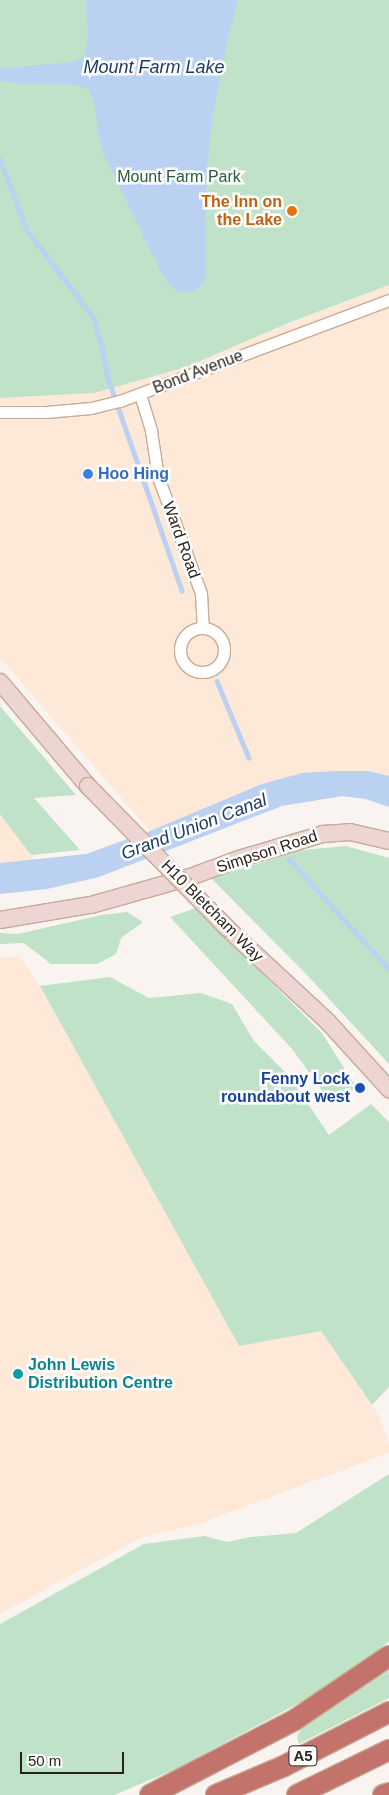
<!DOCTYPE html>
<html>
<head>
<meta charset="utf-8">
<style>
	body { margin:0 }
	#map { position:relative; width:389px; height:1795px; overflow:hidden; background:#faf4f0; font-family:Arial,sans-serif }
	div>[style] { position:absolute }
	.built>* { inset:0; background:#fee8d7 }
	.green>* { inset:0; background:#c0e2c8 }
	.water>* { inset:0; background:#bad1f1 }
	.stream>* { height:4.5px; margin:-2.25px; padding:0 2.25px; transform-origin:2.25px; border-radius:2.25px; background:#bad1f1 }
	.roads { filter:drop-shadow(1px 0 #c7ab94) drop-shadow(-1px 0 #c7ab94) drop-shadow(0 1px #c7ab94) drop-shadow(0 -1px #c7ab94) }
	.street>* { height:11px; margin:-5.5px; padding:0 5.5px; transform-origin:5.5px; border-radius:5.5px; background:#fff }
	.street>.ring { margin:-5.5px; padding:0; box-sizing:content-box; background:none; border:11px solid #fff; border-radius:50% }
	.secondary>* { height:16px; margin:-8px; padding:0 8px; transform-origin:8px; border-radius:8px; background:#edd5d3 }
	.highway>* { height:20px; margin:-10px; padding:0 10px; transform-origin:10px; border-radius:10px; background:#c3726c }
	.bridges { filter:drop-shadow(1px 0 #c7ab94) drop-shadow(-1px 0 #c7ab94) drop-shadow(0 1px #c7ab94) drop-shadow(0 -1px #c7ab94) }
	.secondary-bridge>* { height:16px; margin:-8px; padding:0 8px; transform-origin:8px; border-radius:8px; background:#edd5d3 }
	.dots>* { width:14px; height:14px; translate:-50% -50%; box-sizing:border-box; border:2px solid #fff; border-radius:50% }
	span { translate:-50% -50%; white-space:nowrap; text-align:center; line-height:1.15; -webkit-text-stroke:5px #fff; paint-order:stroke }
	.shield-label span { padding:1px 4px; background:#fff; border:1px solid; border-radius:4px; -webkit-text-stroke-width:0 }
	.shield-label { font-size:15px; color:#2d221a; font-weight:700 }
	.park-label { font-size:16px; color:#275b38 }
	.food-label { font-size:16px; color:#c56008; font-weight:700 }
	.right { translate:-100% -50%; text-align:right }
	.street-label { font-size:16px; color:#2d221a }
	.shop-label { font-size:16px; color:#366cbe; font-weight:700 }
	.left { translate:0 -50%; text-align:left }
	.transit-label { font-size:16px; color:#164399; font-weight:700 }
	.culture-label { font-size:16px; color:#0d838f; font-weight:700 }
	.water-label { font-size:18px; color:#1c3b64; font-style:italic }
	.scale { position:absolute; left:20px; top:1752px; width:104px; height:22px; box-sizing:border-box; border:2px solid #2d221a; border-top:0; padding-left:6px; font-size:15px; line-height:18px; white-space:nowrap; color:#2d221a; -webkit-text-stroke:4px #fff; paint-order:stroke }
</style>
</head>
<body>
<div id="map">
	<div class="built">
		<div style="clip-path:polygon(389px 285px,389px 776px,368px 771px,302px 773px,262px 784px,150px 831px,0 658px,0 398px,94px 393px,252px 338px)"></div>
		<div style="clip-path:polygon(0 814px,31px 855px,35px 861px,0 863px)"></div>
		<div style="clip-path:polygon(19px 956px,40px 986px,239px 1346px,321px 1331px,379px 1416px,389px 1443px,389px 1453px,196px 1525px,142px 1537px,0 1614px,0 957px)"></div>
	</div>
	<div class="green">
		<div style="clip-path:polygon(0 0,389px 0,389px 285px,291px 322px,186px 367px,94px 393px,0 398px)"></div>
		<div style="clip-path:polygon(0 706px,76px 795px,34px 798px,80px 850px,31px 855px,0 814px)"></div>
		<div style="clip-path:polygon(346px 846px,389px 858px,389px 1064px,307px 975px,211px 878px,261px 863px,292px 851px)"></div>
		<div style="clip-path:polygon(196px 908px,322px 1033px,356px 1087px,332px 1104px,292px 1049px,170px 917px)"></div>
		<div style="clip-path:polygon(127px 912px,143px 922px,121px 938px,116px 954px,97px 964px,51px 964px,24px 943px,0 944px,0 933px,18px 934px,101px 915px)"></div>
		<div style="clip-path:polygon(110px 977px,149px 998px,201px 993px,232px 1004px,254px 1041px,289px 1076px,329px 1135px,371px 1104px,389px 1122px,389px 1387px,372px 1405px,321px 1331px,239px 1346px,40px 986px)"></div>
		<div style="clip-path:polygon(389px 1474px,389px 1641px,340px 1681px,176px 1769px,114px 1795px,0 1795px,0 1624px,144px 1544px,204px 1536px,228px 1542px,250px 1537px,296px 1533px)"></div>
		<div style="clip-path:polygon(389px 1670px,389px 1698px,299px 1744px,297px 1736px,306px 1721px)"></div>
	</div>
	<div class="water">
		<div style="clip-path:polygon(86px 0,238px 0,227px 42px,212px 119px,206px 182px,206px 275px,203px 283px,197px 289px,188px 292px,179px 292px,172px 288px,160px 270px,103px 153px,99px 138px,94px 102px,88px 89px,75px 85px,27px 84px,0 81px,0 69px,71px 62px,84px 57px,88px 39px)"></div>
		<div style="clip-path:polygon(336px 771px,368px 771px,389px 776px,389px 807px,365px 799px,343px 796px,282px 806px,99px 877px,47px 889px,0 894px,0 863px,86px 854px,150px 831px,262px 784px,302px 773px)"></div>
	</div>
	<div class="stream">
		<div style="left:0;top:159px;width:76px;rotate:69.2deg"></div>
		<div style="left:27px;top:230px;width:111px;rotate:52.7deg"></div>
		<div style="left:94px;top:318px;width:30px;rotate:75deg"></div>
		<div style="left:102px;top:347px;width:32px;rotate:79deg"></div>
		<div style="left:108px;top:378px;width:225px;rotate:70.8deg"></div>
		<div style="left:217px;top:681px;width:83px;rotate:67.4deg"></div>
		<div style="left:289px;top:859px;width:149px;rotate:47.7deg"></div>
	</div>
	<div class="roads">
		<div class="street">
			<div style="left:140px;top:394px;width:39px;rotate:73deg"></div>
			<div style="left:151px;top:431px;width:47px;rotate:81.3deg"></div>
			<div style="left:158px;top:477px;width:124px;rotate:69.7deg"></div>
			<div style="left:201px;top:593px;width:34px;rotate:87deg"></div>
			<div style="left:0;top:412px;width:46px"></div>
			<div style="left:46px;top:412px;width:45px;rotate:-5.1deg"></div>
			<div style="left:91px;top:408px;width:30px;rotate:-14deg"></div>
			<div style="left:120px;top:401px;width:287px;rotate:-20.6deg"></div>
			<div class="ring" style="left:180px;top:628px;width:33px;height:33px"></div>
		</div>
		<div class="secondary">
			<div style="left:0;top:682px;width:136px;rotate:49.8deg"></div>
			<div style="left:0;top:920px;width:92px;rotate:-9.4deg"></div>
			<div style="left:91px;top:905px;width:103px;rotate:-15.8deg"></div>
			<div style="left:190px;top:877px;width:52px;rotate:-20.2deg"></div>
			<div style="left:239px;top:859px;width:88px;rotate:-16.6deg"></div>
			<div style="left:323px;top:834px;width:27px;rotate:-4deg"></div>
			<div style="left:350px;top:832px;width:40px;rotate:13deg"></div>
			<div style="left:227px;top:928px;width:138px;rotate:42.9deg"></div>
			<div style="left:328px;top:1022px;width:91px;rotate:47.7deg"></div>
		</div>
		<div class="highway">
			<div style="left:150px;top:1795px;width:161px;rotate:-27.4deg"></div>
			<div style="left:293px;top:1721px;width:116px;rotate:-34.1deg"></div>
			<div style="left:216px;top:1795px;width:74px;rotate:-23.1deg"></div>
			<div style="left:284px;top:1766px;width:118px;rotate:-27.2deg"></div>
			<div style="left:297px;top:1795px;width:102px;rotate:-26.1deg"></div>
			<div style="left:383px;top:1795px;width:6px;rotate:-18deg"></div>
		</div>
	</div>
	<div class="bridges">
		<div class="secondary-bridge">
			<div style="left:88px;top:786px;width:199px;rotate:45.6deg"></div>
		</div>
	</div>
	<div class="dots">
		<div style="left:292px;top:211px;background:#e8710a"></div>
		<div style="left:88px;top:474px;background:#3f7fe0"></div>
		<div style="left:360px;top:1088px;background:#1a4fb4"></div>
		<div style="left:18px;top:1374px;background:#0f9aa8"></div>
	</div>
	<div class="shield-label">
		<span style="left:303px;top:1756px">A5</span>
	</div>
	<div class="park-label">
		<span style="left:179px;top:177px">Mount Farm Park</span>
	</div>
	<div class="food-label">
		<span class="right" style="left:282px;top:211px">The Inn on<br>the Lake</span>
	</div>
	<div class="street-label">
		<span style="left:198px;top:372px;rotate:-21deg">Bond Avenue</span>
		<span style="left:181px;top:540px;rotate:70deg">Ward Road</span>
		<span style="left:267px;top:852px;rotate:-18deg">Simpson Road</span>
		<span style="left:212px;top:911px;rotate:45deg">H10 Bletcham Way</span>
	</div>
	<div class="shop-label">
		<span class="left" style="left:98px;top:474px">Hoo Hing</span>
	</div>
	<div class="transit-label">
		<span class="right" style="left:350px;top:1088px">Fenny Lock<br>roundabout west</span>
	</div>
	<div class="culture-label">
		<span class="left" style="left:28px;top:1374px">John Lewis<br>Distribution Centre</span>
	</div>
	<div class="water-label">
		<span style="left:154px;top:67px">Mount Farm Lake</span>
		<span style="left:194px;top:827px;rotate:-21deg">Grand Union Canal</span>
	</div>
	<div class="scale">50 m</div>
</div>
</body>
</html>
